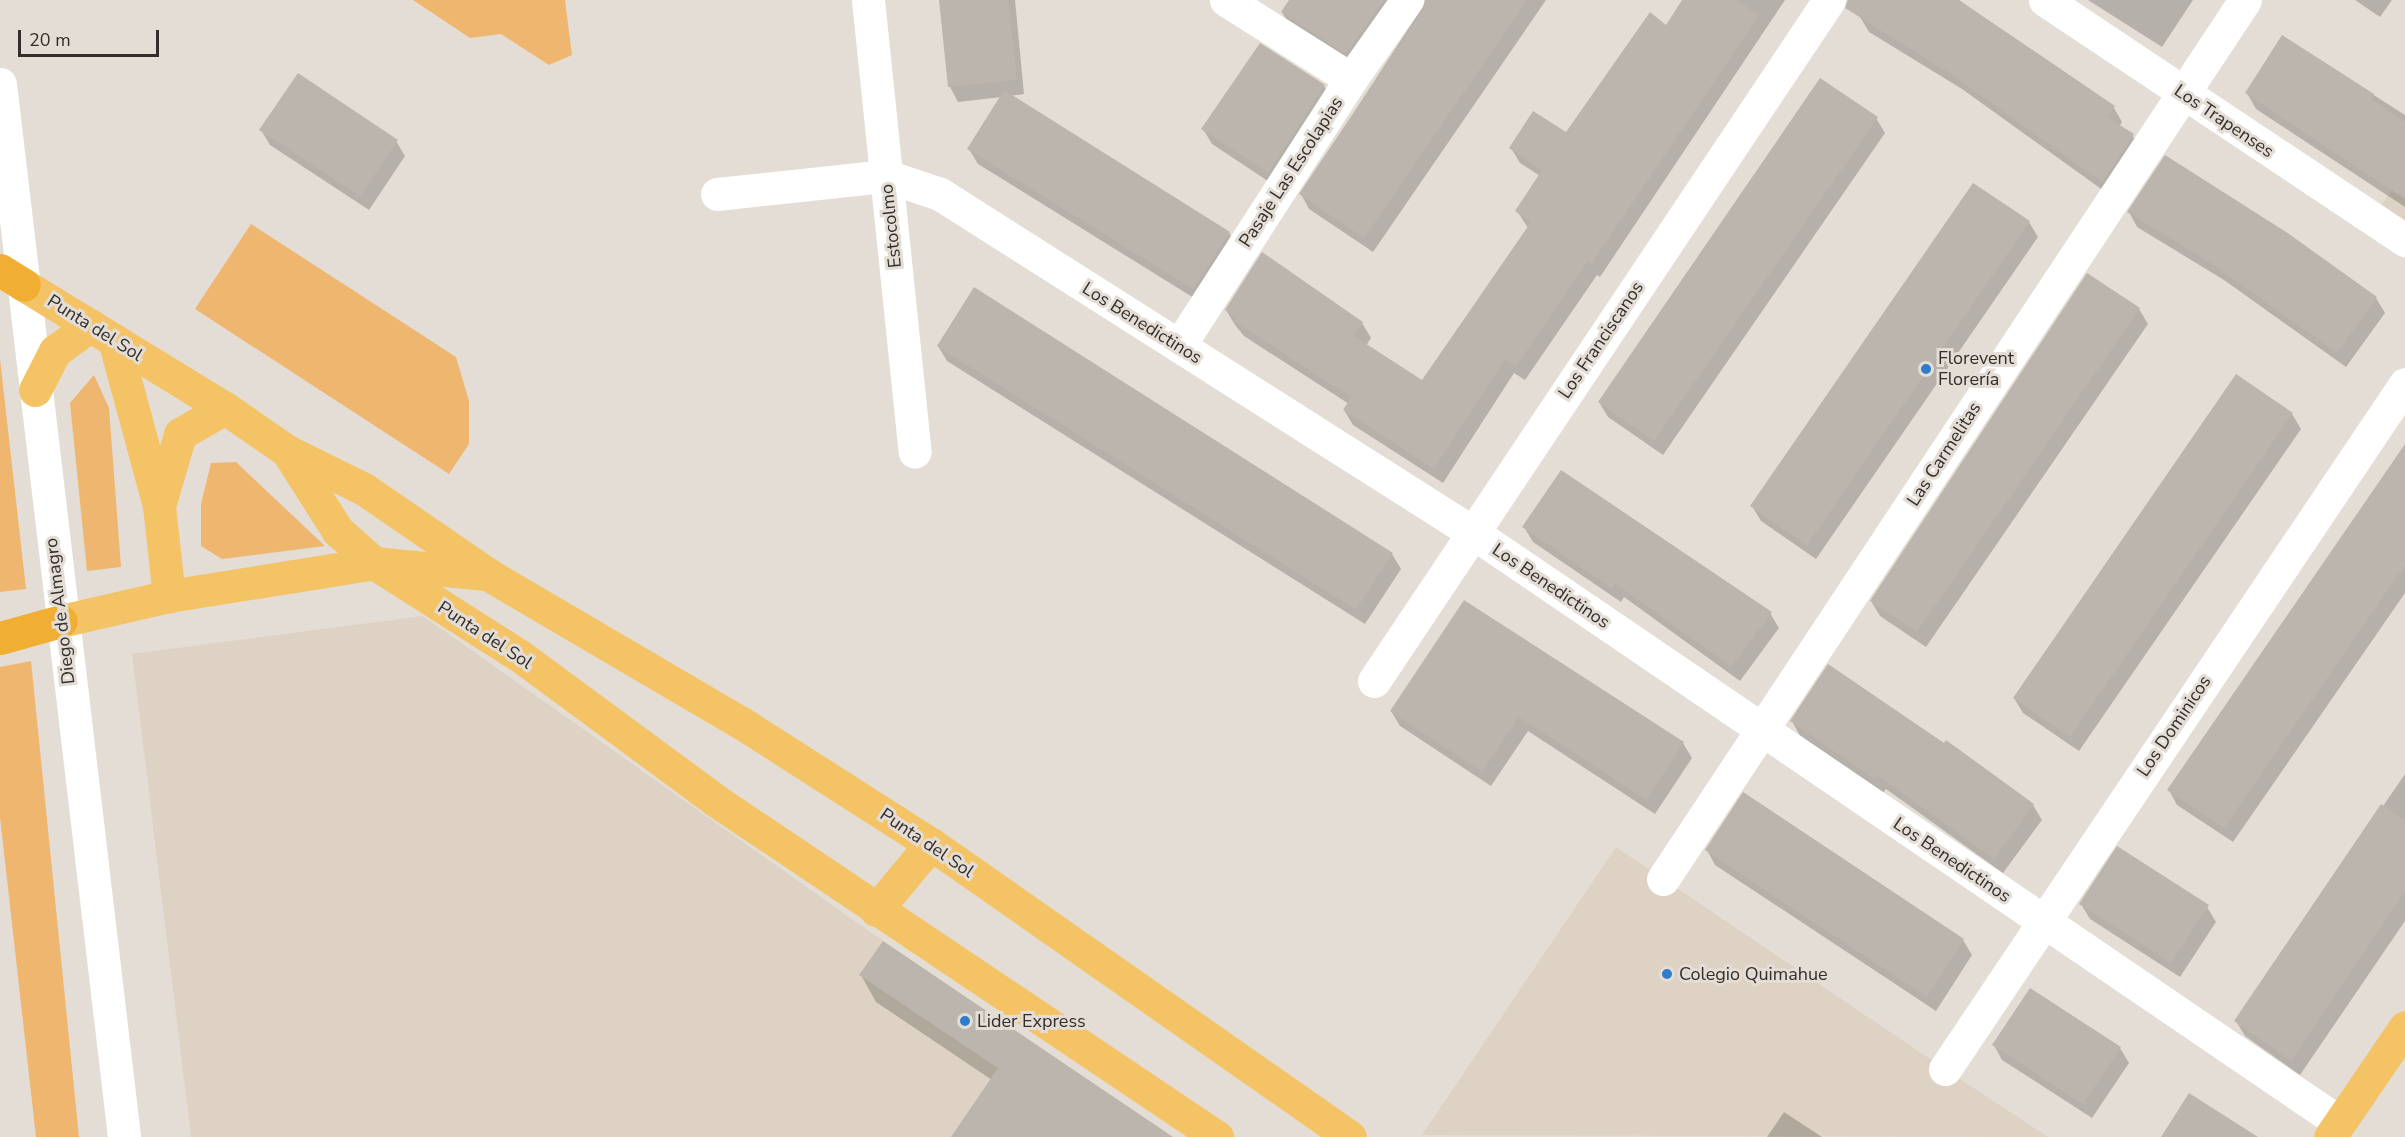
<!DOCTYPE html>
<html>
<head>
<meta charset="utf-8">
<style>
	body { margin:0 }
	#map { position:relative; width:2405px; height:1137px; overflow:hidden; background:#e4ddd5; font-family:"Nunito Sans",sans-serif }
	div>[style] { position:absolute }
	.built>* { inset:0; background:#ded2c4 }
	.green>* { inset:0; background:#eeb66f }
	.shadow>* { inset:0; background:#0003 }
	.building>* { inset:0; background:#bcb5ad }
	.minor>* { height:33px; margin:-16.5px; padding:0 16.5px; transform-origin:16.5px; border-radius:16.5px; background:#fff }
	.secondary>* { height:33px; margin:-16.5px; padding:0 16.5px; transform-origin:16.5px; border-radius:16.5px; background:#fff }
	.primary>* { height:33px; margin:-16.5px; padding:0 16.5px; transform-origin:16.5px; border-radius:16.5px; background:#f4c366 }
	.trunk>* { height:33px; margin:-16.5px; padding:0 16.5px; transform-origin:16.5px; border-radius:16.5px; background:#f0af33 }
	.dots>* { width:16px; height:16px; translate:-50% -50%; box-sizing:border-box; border:3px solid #e4ddd5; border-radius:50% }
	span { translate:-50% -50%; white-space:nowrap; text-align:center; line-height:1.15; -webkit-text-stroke:6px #e4ddd5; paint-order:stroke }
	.street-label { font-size:18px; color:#312e2b }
	.poi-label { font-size:18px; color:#312e2b }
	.left { translate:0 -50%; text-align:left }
	.scale { position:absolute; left:18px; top:30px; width:141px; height:27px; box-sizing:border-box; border:3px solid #312e2b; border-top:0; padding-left:8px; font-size:18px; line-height:21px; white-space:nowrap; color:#312e2b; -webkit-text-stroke:4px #e4ddd5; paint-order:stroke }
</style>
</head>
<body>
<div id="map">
	<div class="built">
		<div style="clip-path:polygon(2405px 171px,2405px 240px,2371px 220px)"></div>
		<div style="clip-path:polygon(423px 616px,883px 941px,1173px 1137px,191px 1137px,132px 654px)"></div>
		<div style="clip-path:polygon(1616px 847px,1945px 1069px,2048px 1137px,1422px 1135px)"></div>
	</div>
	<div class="green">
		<div style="clip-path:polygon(413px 0,565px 0,572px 55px,549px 65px,501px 34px,470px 38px)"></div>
		<div style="clip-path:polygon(251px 224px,456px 357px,469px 401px,469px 444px,449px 474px,195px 309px)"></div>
		<div style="clip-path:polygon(0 359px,26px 589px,0 592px)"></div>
		<div style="clip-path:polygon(94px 375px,109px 408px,121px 567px,87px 571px,70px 403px)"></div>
		<div style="clip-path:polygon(236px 462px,325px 546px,222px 559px,201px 546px,201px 504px,211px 463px)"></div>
		<div style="clip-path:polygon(31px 661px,79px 1137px,36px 1137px,0 817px,0 667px)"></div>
	</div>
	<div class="shadow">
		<div style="clip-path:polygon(942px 0,1015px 0,1024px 94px,1010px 96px,1229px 233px,1238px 248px,1202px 303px,978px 164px,969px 149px,1002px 97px,958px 102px,950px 87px)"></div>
		<div style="clip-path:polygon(1291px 0,1406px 0,1355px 68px,1291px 27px,1282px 12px)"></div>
		<div style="clip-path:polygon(1546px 0,1373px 252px,1309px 209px,1301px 194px,1427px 0)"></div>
		<div style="clip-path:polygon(1684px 0,1785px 0,1600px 277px,1597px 275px,1525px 380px,1514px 373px,1443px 483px,1353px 425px,1344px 410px,1349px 404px,1244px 336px,1235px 325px,1226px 310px,1262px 254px,1362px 323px,1371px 338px,1366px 346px,1422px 382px,1528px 228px,1517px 211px,1540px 176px,1520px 163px,1511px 148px,1566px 134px,1666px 27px)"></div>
		<div style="clip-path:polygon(1871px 0,1957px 0,2114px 108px,2122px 122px,2119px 127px,2132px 135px,2141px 150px,2111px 196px,1962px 89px,1869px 32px,1860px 17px)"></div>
		<div style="clip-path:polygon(2088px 0,2193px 0,2162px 47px)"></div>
		<div style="clip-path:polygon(2355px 0,2392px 0,2380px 17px)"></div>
		<div style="clip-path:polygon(2283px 37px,2405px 115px,2405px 207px,2256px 109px,2247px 93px)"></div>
		<div style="clip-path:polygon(1324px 86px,1333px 101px,1277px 187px,1212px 144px,1203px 129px)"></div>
		<div style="clip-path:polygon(1876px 118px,1885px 133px,1663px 455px,1608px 417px,1599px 402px)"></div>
		<div style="clip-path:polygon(261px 130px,396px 141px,405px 156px,369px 210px,270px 145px)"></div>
		<div style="clip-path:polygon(1974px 185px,2029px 222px,2038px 237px,1816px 559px,1761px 521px,1752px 506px)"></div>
		<div style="clip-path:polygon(2129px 212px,2288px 235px,2376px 298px,2385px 313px,2346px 367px,2224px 280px,2137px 227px)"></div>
		<div style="clip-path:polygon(2087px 275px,2139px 309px,2148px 324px,1926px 647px,1880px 616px,1871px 601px)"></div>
		<div style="clip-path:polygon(938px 346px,1392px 554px,1401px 569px,1365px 624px,947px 361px)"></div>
		<div style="clip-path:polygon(2292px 414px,2301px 429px,2079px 751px,2023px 713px,2014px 698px)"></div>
		<div style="clip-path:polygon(2405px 477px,2405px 593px,2233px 842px,2177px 805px,2169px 790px)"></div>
		<div style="clip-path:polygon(1524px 527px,1770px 613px,1779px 628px,1740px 681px,1624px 597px,1621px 602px,1533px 542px)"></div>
		<div style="clip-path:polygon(1464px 602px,1683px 743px,1692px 758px,1655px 814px,1528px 731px,1491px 786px,1400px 726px,1391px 711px)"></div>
		<div style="clip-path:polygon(1792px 721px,2033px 805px,2042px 820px,2003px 873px,1886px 789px,1883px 793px,1800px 736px)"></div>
		<div style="clip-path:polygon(2405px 774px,2405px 921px,2300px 1075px,2245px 1036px,2236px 1021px)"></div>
		<div style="clip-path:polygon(1707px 850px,1963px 940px,1972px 955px,1936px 1011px,1715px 865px)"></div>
		<div style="clip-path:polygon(2081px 904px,2207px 907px,2216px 922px,2180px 977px,2090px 919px)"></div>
		<div style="clip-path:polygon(861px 975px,1171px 1137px,953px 1137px,992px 1080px,876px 1002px)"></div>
		<div style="clip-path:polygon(1994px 1045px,2120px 1048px,2129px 1063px,2092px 1118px,2002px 1060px)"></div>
		<div style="clip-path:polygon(1784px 1112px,1822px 1137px,1767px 1137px)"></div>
	</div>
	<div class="building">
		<div style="clip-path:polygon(939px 0,1008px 0,1017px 80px,948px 87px)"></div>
		<div style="clip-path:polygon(1289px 0,1384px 0,1346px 54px,1281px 12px)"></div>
		<div style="clip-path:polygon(1425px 0,1527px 0,1364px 238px,1299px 194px,1422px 11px)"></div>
		<div style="clip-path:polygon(1682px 0,1736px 0,1759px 15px,1592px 263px,1588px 261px,1516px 366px,1505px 359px,1434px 469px,1343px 410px,1351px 397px,1234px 321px,1237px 318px,1225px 310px,1262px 252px,1363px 322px,1354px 336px,1422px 380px,1531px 222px,1515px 211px,1542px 170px,1509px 148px,1533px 111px,1566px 132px,1650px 12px,1666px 25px)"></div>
		<div style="clip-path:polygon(1848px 0,1959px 0,2115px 106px,2107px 117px,2134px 134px,2102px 182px,1951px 74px,1845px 8px)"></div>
		<div style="clip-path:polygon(2282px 35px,2374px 94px,2371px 99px,2405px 122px,2405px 199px,2245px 93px)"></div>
		<div style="clip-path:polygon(1260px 43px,1325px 85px,1268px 173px,1201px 129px)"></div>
		<div style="clip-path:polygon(298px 73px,398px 140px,360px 196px,259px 130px)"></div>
		<div style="clip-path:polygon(1820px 78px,1878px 117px,1654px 441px,1598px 402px)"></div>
		<div style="clip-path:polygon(1004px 90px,1230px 232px,1193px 289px,967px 149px)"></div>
		<div style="clip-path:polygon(2165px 155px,2289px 234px,2377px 297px,2337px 353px,2214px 265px,2127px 212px)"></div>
		<div style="clip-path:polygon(1973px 183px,2030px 221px,1807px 545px,1750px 506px)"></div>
		<div style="clip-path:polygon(2087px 273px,2140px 308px,1917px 632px,1870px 601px)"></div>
		<div style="clip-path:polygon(974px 287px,1393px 553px,1356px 610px,937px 346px)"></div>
		<div style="clip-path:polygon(2236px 374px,2293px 413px,2070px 737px,2013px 698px)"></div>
		<div style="clip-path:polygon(2405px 444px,2405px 565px,2224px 828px,2167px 790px)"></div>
		<div style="clip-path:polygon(1561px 470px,1772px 612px,1731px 667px,1615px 583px,1612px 588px,1522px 527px)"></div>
		<div style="clip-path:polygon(1464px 600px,1684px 742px,1646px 800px,1519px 717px,1482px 772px,1390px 711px)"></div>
		<div style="clip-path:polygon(1828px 664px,1944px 743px,1946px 740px,2034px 804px,1994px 859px,1877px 775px,1875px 779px,1790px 721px)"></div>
		<div style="clip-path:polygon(1743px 792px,1964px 939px,1927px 997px,1705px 850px)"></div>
		<div style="clip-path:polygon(2381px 804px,2405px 821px,2405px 891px,2291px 1061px,2234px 1021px)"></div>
		<div style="clip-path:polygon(2117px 846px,2209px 905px,2171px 963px,2079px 904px)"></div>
		<div style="clip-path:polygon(883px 941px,1173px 1137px,951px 1137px,998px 1068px,859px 975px)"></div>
		<div style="clip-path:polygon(2030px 988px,2121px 1047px,2083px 1104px,1992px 1045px)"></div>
		<div style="clip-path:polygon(2189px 1093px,2258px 1137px,2161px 1137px)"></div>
	</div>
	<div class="minor">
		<div style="left:868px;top:0;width:454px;rotate:84.1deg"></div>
		<div style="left:1226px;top:0;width:148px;rotate:32.3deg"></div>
		<div style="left:2045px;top:0;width:433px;rotate:33.7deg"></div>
		<div style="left:717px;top:194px;width:170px;rotate:-6.1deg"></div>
		<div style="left:886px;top:176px;width:57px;rotate:18.4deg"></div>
		<div style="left:940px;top:194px;width:630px;rotate:32.43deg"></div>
		<div style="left:1472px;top:532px;width:1049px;rotate:34.24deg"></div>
		<div style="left:1179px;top:346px;width:318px;rotate:-57.2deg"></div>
		<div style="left:1351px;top:79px;width:97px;rotate:-54.7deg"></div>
		<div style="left:1374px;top:681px;width:819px;rotate:-56.25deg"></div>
		<div style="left:1663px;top:879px;width:1054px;rotate:-56.49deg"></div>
		<div style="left:1945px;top:1069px;width:825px;rotate:-56.12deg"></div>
	</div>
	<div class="secondary">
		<div style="left:0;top:84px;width:1060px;rotate:83.28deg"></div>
	</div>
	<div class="primary">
		<div style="left:24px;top:285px;width:236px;rotate:31.5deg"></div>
		<div style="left:225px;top:408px;width:75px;rotate:34.7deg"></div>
		<div style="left:287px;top:451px;width:86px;rotate:26.3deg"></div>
		<div style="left:364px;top:489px;width:152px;rotate:34.5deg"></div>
		<div style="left:489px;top:575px;width:291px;rotate:30.4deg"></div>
		<div style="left:740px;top:722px;width:227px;rotate:32.6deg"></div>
		<div style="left:931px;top:844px;width:511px;rotate:34.96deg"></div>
		<div style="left:114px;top:340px;width:172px;rotate:74.8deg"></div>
		<div style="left:159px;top:506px;width:91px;rotate:83.7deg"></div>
		<div style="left:35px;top:390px;width:44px;rotate:-62.9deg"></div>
		<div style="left:55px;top:351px;width:44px;rotate:-35.8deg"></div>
		<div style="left:287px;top:451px;width:95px;rotate:57.5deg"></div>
		<div style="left:338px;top:531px;width:48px;rotate:41.6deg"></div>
		<div style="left:374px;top:563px;width:173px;rotate:32.5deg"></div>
		<div style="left:520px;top:656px;width:242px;rotate:36.4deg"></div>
		<div style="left:715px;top:800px;width:605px;rotate:33.87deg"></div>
		<div style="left:159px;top:506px;width:75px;rotate:-73.7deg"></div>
		<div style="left:180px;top:434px;width:52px;rotate:-30deg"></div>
		<div style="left:61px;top:621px;width:111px;rotate:-13deg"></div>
		<div style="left:169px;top:596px;width:208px;rotate:-9.1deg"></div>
		<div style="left:374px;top:563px;width:112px;rotate:5.7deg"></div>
		<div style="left:876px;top:910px;width:86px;rotate:-50.2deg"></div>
		<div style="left:2330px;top:1137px;width:133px;rotate:-55.7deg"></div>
	</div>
	<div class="trunk">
		<div style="left:0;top:270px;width:28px;rotate:32deg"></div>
		<div style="left:0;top:638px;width:63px;rotate:-15.6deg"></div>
	</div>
	<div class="dots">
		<div style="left:1926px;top:369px;background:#2e7ccc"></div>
		<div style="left:1667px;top:974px;background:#2e7ccc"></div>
		<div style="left:965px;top:1021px;background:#2e7ccc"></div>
	</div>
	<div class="street-label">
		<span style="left:2224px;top:121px;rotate:34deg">Los Trapenses</span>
		<span style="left:1291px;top:172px;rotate:-57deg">Pasaje Las Escolapias</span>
		<span style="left:891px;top:226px;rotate:-96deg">Estocolmo</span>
		<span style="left:1142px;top:323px;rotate:32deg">Los Benedictinos</span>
		<span style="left:95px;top:328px;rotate:32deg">Punta del Sol</span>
		<span style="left:1601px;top:340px;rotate:-56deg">Los Franciscanos</span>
		<span style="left:1944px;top:454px;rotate:-57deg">Las Carmelitas</span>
		<span style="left:1551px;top:586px;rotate:34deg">Los Benedictinos</span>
		<span style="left:60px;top:611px;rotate:-97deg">Diego de Almagro</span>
		<span style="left:485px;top:635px;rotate:33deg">Punta del Sol</span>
		<span style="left:2174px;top:726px;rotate:-56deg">Los Dominicos</span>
		<span style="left:927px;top:843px;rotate:34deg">Punta del Sol</span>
		<span style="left:1952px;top:860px;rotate:34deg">Los Benedictinos</span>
	</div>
	<div class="poi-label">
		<span class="left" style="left:1938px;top:369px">Florevent<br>Florería</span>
		<span class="left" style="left:1679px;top:974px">Colegio Quimahue</span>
		<span class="left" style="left:977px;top:1021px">Lider Express</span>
	</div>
	<div class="scale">20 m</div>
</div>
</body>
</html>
